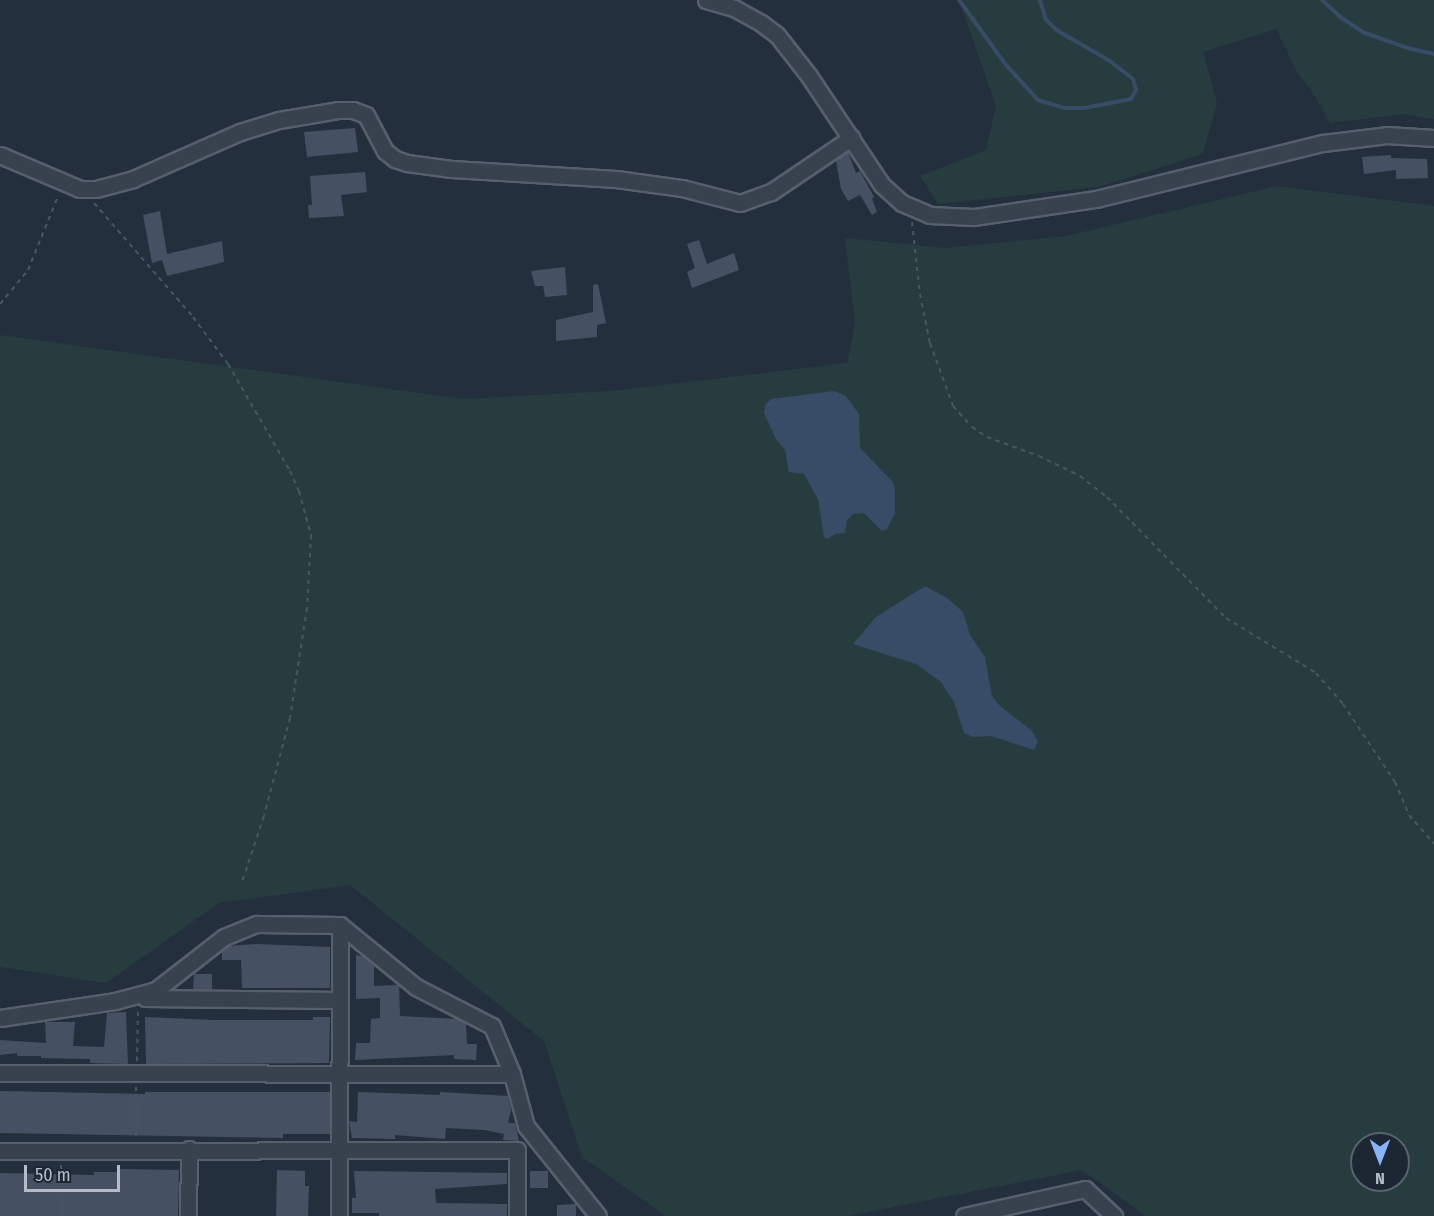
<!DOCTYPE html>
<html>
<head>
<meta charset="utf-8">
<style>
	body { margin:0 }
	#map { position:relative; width:1434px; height:1216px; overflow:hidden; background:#242f3e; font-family:"Fira Sans Condensed",sans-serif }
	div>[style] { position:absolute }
	.green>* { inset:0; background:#263c3f }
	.water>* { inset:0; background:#394c67 }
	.stream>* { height:4px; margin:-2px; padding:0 2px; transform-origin:2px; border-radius:2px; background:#394c67 }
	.building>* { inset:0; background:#455162 }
	.path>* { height:2px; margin-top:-1px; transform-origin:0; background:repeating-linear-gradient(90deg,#44595c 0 4.5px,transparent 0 9px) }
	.roads { filter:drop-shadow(2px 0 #565f6c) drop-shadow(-2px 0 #565f6c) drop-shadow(0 2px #565f6c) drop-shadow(0 -2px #565f6c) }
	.minor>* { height:15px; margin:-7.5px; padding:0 7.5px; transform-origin:7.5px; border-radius:7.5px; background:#38414e }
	span { translate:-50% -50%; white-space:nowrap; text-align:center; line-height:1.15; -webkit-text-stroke:4.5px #1d2633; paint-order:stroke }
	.north { position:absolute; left:1350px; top:1132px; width:60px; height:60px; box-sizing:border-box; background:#1d2633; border:2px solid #59626f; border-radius:50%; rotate:180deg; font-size:16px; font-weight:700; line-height:24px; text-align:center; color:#b4bcc9 }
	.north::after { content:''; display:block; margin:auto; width:21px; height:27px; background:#8ab4f8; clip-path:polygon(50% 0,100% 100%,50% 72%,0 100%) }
	.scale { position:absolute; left:24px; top:1165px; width:96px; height:27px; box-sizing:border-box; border:3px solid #b4bcc9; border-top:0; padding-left:8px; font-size:18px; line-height:21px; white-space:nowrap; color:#b4bcc9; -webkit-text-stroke:4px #1d2633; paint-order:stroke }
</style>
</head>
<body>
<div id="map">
	<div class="green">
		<div style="clip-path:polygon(959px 0,1434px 0,1434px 119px,1403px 114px,1330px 123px,1315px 96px,1297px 72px,1276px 29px,1203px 52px,1217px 103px,1203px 154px,1098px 187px,938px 204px,920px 176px,986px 150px,996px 106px)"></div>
		<div style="clip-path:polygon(evenodd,1277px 186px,1434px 206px,1434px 1216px,1146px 1216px,1082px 1170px,848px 1216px,666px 1216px,582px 1157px,544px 1041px,350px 885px,219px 903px,106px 983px,0 967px,0 335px,463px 399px,612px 391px,847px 363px,855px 325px,845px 238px,945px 248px,1066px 236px,1277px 186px,1362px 1144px,1398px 1144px,1398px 1180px,1362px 1180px,1362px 1144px)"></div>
	</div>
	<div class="water">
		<div style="clip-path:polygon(834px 391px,846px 396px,859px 414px,860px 448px,892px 481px,895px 489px,895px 513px,887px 529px,882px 531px,864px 513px,853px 514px,847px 520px,845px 533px,835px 534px,827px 539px,824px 537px,818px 499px,804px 474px,789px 472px,785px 450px,776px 439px,764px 413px,765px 405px,771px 399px)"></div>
		<div style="clip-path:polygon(925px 586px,947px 598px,963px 612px,970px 635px,985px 657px,992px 696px,1000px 706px,1031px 730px,1038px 741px,1034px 750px,991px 736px,973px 737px,964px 733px,954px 702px,941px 682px,916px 664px,853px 644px,876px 617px)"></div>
	</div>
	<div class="stream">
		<div style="left:959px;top:0;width:80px;rotate:54.1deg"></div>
		<div style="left:1006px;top:65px;width:47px;rotate:47.6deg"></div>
		<div style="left:1038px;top:100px;width:27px;rotate:17deg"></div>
		<div style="left:1064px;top:108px;width:20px"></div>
		<div style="left:1084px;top:108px;width:48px;rotate:-10.8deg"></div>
		<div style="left:1131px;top:99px;width:10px;rotate:-61deg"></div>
		<div style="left:1136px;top:90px;width:11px;rotate:-105deg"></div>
		<div style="left:1133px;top:79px;width:29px;rotate:-142deg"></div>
		<div style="left:1110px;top:61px;width:60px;rotate:-150deg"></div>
		<div style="left:1058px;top:31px;width:16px;rotate:-137deg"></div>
		<div style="left:1046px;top:20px;width:21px;rotate:-107deg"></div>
		<div style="left:1322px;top:0;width:25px;rotate:43deg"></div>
		<div style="left:1340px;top:17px;width:30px;rotate:33deg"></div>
		<div style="left:1365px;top:33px;width:49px;rotate:19.2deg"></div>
		<div style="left:1411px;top:49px;width:24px;rotate:12deg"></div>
	</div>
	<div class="building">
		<div style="clip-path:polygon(355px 128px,358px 152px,307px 157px,304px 132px)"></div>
		<div style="clip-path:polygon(848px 152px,856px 173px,860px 171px,874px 197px,872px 199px,877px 212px,872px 215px,860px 195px,848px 201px,841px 189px,836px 160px)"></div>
		<div style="clip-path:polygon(1391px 155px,1391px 158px,1427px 159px,1428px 178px,1396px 179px,1396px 170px,1364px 174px,1362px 157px)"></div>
		<div style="clip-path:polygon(365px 172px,367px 192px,341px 195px,344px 216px,309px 218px,308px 205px,312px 205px,310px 176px)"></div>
		<div style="clip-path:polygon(160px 211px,167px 254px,222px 241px,224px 262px,167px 276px,162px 260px,152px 263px,143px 215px)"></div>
		<div style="clip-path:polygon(699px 240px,707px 264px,734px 253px,739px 270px,692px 288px,687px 272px,695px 268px,687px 244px)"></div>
		<div style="clip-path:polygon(565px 267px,567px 295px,545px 297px,543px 286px,535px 286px,531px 271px)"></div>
		<div style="clip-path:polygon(598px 284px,606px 323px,597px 325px,597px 337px,556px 341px,556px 320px,593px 312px,593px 285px)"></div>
		<div style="clip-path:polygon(257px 944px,330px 947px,330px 988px,242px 988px,241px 960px,222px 960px,222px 951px,228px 946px)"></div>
		<div style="clip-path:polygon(356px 955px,362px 956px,374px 966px,374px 986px,399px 985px,400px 1016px,457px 1019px,466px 1023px,467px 1044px,477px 1044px,476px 1060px,454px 1059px,454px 1055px,355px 1060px,356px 1043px,370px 1043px,371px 1019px,380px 1018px,380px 998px,356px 999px)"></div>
		<div style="clip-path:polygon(194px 974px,212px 974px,212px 989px,193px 989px)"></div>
		<div style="clip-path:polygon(126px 1012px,128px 1064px,90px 1063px,90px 1059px,41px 1058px,41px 1056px,17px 1056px,17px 1053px,0 1055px,0 1040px,46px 1043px,45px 1022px,75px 1022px,73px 1046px,104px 1047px,107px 1013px)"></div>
		<div style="clip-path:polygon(145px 1017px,214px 1020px,313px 1020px,313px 1017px,330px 1017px,329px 1063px,146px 1064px)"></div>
		<div style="clip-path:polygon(0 1091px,145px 1094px,145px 1092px,330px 1092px,330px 1134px,283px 1134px,283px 1138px,0 1133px)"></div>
		<div style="clip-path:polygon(358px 1092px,440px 1095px,440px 1092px,508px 1096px,511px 1110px,508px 1123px,515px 1123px,519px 1141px,503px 1140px,504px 1134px,485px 1130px,446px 1128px,445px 1139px,395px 1135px,395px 1139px,352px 1138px,349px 1121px,357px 1122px)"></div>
		<div style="clip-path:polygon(120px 1169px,179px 1170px,178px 1216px,0 1216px,0 1173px,94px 1175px,94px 1172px,120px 1172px)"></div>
		<div style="clip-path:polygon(277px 1170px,305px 1171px,305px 1186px,309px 1186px,308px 1216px,276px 1216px)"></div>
		<div style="clip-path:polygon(354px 1171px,507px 1173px,507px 1184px,435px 1189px,436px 1203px,507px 1204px,507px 1216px,379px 1216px,379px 1213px,352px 1213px,352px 1198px,356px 1198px)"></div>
		<div style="clip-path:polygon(530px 1171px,548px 1171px,548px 1188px,530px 1188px)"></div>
		<div style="clip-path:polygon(576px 1204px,576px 1216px,557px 1216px,557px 1205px)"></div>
	</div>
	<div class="path">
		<div style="left:94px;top:203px;width:151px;rotate:49deg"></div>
		<div style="left:193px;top:317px;width:59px;rotate:53.3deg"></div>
		<div style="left:228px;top:364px;width:124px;rotate:59.9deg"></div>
		<div style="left:290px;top:471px;width:22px;rotate:66deg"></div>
		<div style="left:299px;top:491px;width:46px;rotate:74.7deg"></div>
		<div style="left:311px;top:535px;width:73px;rotate:93.1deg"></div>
		<div style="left:307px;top:608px;width:111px;rotate:98.8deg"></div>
		<div style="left:290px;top:718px;width:101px;rotate:104.9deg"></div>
		<div style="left:264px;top:816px;width:70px;rotate:108.4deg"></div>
		<div style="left:912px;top:222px;width:72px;rotate:83.7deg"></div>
		<div style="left:920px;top:294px;width:50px;rotate:78.5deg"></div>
		<div style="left:930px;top:343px;width:67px;rotate:69.9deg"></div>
		<div style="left:953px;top:406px;width:28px;rotate:48deg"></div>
		<div style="left:972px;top:427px;width:18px;rotate:34deg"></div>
		<div style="left:987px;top:437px;width:55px;rotate:20.1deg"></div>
		<div style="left:1039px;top:456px;width:46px;rotate:26deg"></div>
		<div style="left:1080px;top:476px;width:34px;rotate:38deg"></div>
		<div style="left:1107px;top:497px;width:170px;rotate:45.5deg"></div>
		<div style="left:1226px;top:618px;width:105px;rotate:31.4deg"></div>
		<div style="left:1316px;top:673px;width:41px;rotate:48.9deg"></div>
		<div style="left:1343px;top:704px;width:94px;rotate:56.3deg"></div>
		<div style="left:1395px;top:782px;width:36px;rotate:67deg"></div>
		<div style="left:1409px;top:815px;width:38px;rotate:49deg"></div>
		<div style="left:0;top:304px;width:44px;rotate:-50.5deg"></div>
		<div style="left:28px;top:270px;width:80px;rotate:-67.9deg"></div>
		<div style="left:137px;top:1061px;width:51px;rotate:-88.9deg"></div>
		<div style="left:136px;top:1136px;width:49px;rotate:-90deg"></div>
		<div style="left:61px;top:1165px;width:51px;rotate:88.9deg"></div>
	</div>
	<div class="roads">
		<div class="minor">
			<div style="left:706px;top:0;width:29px;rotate:16deg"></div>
			<div style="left:734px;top:8px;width:31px;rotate:29deg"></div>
			<div style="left:761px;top:23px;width:20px;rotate:37deg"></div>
			<div style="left:777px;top:35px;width:52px;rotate:52deg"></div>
			<div style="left:809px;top:76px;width:131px;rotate:56.2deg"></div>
			<div style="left:882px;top:185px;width:27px;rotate:42deg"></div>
			<div style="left:902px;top:203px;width:30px;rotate:23deg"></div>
			<div style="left:930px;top:215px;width:44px;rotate:2.6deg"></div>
			<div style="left:974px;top:217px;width:123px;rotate:-8.4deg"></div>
			<div style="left:1096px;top:199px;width:234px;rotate:-13.9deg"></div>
			<div style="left:1323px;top:143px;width:64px;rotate:-7.1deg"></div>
			<div style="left:1387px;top:135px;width:47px;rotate:3.7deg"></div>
			<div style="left:0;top:155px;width:87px;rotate:23deg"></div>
			<div style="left:80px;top:189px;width:16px"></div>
			<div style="left:96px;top:189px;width:38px;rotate:-15deg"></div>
			<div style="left:133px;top:179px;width:117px;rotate:-23.7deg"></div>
			<div style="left:240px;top:132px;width:41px;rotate:-17.1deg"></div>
			<div style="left:279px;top:120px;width:61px;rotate:-9.5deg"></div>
			<div style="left:339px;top:110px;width:14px"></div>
			<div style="left:353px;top:110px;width:14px;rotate:21deg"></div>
			<div style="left:366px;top:115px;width:41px;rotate:62.2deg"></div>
			<div style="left:385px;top:151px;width:13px;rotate:39deg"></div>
			<div style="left:395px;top:159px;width:13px;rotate:18deg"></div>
			<div style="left:407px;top:163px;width:45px;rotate:7.6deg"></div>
			<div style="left:452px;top:169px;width:164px;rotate:3.5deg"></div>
			<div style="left:616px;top:179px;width:67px;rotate:7.8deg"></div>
			<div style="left:682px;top:188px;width:60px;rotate:14.5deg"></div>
			<div style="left:740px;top:203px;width:33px;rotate:-20deg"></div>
			<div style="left:771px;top:192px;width:97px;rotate:-34deg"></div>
			<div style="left:340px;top:925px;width:98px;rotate:39.2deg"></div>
			<div style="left:416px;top:987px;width:85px;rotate:27.2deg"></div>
			<div style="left:492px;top:1026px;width:52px;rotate:67.4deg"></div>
			<div style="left:512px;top:1074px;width:54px;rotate:74.9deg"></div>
			<div style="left:526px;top:1126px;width:115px;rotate:51.3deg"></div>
			<div style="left:145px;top:998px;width:195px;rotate:0.6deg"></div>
			<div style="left:0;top:1018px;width:116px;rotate:-8.4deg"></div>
			<div style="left:115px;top:1001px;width:42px;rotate:-15deg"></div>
			<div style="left:156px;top:990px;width:86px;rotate:-37.9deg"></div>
			<div style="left:224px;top:937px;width:35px;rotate:-22deg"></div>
			<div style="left:257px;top:924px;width:83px;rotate:0.7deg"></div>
			<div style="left:340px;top:925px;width:291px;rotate:90.2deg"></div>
			<div style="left:0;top:1073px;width:512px;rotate:0.11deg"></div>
			<div style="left:0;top:1151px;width:517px;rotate:-0.11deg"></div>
			<div style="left:517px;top:1150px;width:66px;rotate:90deg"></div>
			<div style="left:188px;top:1216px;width:67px;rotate:-89.1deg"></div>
			<div style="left:964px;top:1216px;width:124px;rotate:-12.6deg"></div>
			<div style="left:1085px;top:1189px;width:40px;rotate:43deg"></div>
		</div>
	</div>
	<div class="north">N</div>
	<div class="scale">50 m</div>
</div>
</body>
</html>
